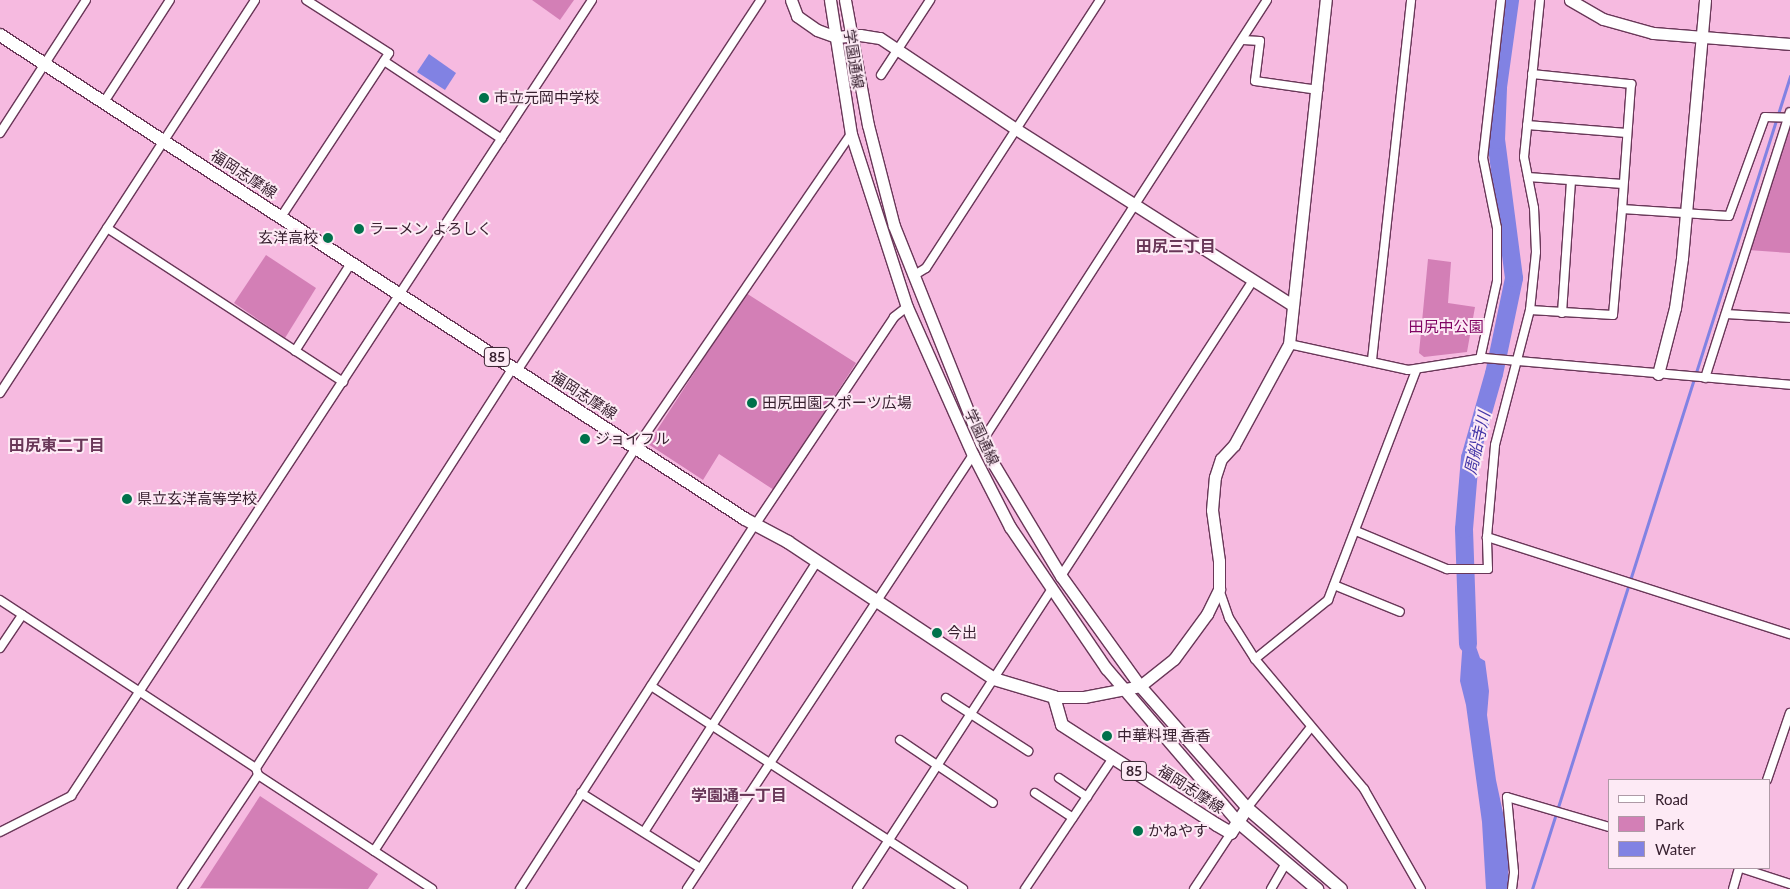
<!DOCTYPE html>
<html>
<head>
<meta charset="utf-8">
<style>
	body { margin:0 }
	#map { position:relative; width:1790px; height:889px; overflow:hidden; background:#f6bae0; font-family:Lato,"Noto Sans JP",sans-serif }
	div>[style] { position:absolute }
	.green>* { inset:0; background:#d37fb6 }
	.water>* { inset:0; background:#8182e3 }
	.stream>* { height:3px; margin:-1.5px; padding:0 1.5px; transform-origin:1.5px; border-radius:1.5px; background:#8182e3 }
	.river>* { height:18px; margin:-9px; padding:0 9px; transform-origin:9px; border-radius:9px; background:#8182e3 }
	.roads { filter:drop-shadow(1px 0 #693758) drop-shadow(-1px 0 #693758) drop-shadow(0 1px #693758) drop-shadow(0 -1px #693758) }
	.street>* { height:8px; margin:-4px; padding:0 4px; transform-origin:4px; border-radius:4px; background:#fff }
	.secondary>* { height:11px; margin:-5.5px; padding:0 5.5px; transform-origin:5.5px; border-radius:5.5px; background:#fff }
	.primary>* { height:12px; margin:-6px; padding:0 6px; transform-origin:6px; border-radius:6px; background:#fff }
	.dots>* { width:14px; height:14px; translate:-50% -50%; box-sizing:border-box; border:2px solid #fdeaf5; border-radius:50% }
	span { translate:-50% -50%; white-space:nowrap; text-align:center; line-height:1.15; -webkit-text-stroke:4px #fdeaf5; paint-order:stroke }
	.shield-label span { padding:1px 4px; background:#fdeaf5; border:1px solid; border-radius:4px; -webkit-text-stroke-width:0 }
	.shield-label { font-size:14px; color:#382130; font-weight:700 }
	.street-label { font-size:15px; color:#382130 }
	.poi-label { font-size:15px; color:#382130 }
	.left { translate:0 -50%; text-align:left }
	.right { translate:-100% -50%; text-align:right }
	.park-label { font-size:15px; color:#810664 }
	.neighbourhood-label { font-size:16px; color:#693758; font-weight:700 }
	.water-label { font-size:16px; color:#4436a7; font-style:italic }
	.legend { position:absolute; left:1608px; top:779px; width:162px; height:90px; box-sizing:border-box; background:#fdeaf5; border:1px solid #ae9aa6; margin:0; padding:6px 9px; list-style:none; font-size:15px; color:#382130 }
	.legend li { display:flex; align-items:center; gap:10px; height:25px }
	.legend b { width:25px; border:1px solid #ae9aa6 }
</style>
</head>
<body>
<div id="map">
	<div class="green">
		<div style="clip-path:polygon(532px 0,574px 0,560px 20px)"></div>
		<div style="clip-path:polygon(1790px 122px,1790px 253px,1748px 250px)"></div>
		<div style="clip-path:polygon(266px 255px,316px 288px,285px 338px,234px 303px)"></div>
		<div style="clip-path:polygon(1428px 259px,1451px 262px,1448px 303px,1475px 307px,1467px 352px,1424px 357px,1419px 353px)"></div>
		<div style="clip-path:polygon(746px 293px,856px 363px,774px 490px,719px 454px,703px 480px,648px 444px)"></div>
		<div style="clip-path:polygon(260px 796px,378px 874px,368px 889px,200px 888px)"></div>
	</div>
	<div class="water">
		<div style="clip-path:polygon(429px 54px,456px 73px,445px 90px,417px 72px)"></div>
		<div style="clip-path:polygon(1473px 620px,1474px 641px,1480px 658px,1485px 661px,1489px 691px,1487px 715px,1496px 780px,1509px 841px,1508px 889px,1486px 889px,1482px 822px,1466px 705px,1460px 681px,1464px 624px)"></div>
	</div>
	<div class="stream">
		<div style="left:1532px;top:889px;width:853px;rotate:-72.39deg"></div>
	</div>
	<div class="river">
		<div style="left:1468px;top:644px;width:115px;rotate:-92deg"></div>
		<div style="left:1464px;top:529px;width:71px;rotate:-85.2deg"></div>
		<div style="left:1470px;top:458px;width:87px;rotate:-74.1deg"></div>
		<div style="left:1494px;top:374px;width:98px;rotate:-78.2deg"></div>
		<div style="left:1514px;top:278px;width:139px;rotate:-97.4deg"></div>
		<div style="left:1496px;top:140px;width:53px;rotate:-87.8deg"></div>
		<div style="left:1498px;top:87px;width:88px;rotate:-82.1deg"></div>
	</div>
	<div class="roads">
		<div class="street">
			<div style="left:1243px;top:40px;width:17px;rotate:3deg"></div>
			<div style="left:1260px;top:41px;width:40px;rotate:97.1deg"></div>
			<div style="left:1255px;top:81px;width:64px;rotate:8.1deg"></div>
			<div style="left:384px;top:61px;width:141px;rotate:33.5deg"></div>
			<div style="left:1532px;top:74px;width:100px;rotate:5.8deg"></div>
			<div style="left:1631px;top:84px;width:125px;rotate:94.1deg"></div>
			<div style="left:1622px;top:209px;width:107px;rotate:3.7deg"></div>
			<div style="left:1729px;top:216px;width:105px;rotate:-70deg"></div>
			<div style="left:1765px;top:117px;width:25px;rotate:2deg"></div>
			<div style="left:881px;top:75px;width:90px;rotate:-56.8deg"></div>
			<div style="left:104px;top:102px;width:121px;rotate:-57.1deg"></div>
			<div style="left:1527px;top:125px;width:100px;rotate:4.6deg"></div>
			<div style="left:0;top:133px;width:158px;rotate:-57.1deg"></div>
			<div style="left:1528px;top:177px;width:95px;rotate:4.2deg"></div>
			<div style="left:281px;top:217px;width:196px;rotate:-56.6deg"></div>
			<div style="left:389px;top:53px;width:98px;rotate:-147.4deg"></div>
			<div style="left:107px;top:228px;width:282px;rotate:33.1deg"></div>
			<div style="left:913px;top:276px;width:15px;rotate:-32deg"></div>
			<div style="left:926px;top:268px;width:320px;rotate:-57deg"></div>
			<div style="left:1530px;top:310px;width:83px;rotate:3.4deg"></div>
			<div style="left:1613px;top:315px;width:106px;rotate:-85.1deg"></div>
			<div style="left:1562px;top:313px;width:132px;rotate:-86.1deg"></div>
			<div style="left:1726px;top:314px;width:64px;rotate:3.6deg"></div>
			<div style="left:1289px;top:344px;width:122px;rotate:12.3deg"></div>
			<div style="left:1408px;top:370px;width:77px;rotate:-9deg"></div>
			<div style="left:1484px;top:358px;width:307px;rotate:5deg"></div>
			<div style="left:295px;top:351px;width:104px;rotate:-57.5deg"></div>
			<div style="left:1480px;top:359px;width:80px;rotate:-77.7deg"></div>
			<div style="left:1497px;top:281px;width:53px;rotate:-90deg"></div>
			<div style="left:1497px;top:228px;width:71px;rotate:-101.3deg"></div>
			<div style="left:1483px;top:158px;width:159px;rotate:-83.5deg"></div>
			<div style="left:1372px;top:360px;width:362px;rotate:-83.8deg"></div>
			<div style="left:517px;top:371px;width:444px;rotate:-56.7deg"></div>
			<div style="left:1705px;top:378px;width:279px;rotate:-72.3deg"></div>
			<div style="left:0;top:393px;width:468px;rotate:-57deg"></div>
			<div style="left:981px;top:443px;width:527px;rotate:-57.15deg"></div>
			<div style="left:1356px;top:531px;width:99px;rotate:22.7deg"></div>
			<div style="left:1447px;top:569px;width:41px"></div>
			<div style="left:1488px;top:569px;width:32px;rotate:-92deg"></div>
			<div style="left:1487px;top:537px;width:92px;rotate:-85deg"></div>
			<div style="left:1495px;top:445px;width:139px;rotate:-75.5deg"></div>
			<div style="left:1530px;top:310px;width:58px;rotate:-84.1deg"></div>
			<div style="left:1536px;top:252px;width:44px;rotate:-92.6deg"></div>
			<div style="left:1534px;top:208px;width:52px;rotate:-101.1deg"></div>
			<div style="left:1524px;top:157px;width:158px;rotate:-84.2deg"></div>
			<div style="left:1487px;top:537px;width:318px;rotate:17.8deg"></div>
			<div style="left:1061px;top:576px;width:353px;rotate:-57deg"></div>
			<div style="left:1334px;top:585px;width:71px;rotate:22.2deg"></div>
			<div style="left:1219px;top:589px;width:31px;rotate:71deg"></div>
			<div style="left:1229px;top:618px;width:49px;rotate:57.6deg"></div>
			<div style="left:1255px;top:659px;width:170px;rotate:50deg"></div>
			<div style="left:1364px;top:789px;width:115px;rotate:60.3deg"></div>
			<div style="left:0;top:600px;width:306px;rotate:33.3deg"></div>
			<div style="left:256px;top:768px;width:7px;rotate:74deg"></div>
			<div style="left:258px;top:775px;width:208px;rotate:33.2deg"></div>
			<div style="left:0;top:648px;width:40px;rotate:-56deg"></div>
			<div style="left:1255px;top:659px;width:94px;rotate:-38.9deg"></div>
			<div style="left:1328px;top:600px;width:245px;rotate:-69deg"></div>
			<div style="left:651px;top:686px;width:372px;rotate:33deg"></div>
			<div style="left:946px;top:698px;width:98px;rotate:32.9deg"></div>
			<div style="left:900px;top:740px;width:112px;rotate:34.1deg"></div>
			<div style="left:256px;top:768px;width:475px;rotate:-57.3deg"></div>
			<div style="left:1059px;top:778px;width:34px;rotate:34deg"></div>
			<div style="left:1767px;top:780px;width:71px;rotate:-71.1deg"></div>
			<div style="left:581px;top:793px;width:141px;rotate:32.2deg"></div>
			<div style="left:1035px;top:793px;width:45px;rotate:33.3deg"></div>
			<div style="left:1247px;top:808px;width:103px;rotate:-51.7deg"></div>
			<div style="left:0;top:832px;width:80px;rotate:-26.9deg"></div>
			<div style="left:71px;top:796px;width:951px;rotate:-56.79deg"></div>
			<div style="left:644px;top:832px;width:321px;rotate:-57.4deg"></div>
			<div style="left:374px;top:851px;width:481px;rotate:-57deg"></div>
			<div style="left:636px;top:448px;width:381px;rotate:-55.6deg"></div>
			<div style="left:1741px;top:868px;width:52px;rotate:18.1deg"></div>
			<div style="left:182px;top:889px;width:137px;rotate:-56.3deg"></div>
			<div style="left:520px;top:889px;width:433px;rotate:-57.2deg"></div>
			<div style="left:755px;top:525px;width:250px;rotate:-56.2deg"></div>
			<div style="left:894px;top:317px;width:16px;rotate:-38deg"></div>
			<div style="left:687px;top:889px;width:520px;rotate:-56.62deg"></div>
			<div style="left:857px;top:889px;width:356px;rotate:-57deg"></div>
			<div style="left:1025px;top:889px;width:158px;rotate:-56.1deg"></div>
			<div style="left:1194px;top:889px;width:67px;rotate:-56.5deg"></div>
			<div style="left:1271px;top:889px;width:30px;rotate:-60deg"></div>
			<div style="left:1512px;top:889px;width:17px;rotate:-83deg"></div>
			<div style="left:1514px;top:872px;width:75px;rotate:-95.3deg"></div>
			<div style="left:1507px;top:797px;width:106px;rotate:16.4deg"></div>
			<div style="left:1733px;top:889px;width:22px;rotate:-74deg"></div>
		</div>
		<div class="secondary">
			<div style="left:791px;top:0;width:17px;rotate:69deg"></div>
			<div style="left:797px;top:16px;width:24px;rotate:35deg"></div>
			<div style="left:817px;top:30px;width:20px;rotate:20deg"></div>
			<div style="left:836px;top:37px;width:24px;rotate:-5deg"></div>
			<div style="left:860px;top:35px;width:20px;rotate:9deg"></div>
			<div style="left:880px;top:38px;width:164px;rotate:33.8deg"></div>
			<div style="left:1016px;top:129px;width:327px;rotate:32.5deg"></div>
			<div style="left:830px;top:0;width:136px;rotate:81.1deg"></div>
			<div style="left:851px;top:134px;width:182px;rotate:72.1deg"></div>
			<div style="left:907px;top:307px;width:162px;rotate:66deg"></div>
			<div style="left:973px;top:455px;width:81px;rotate:62.8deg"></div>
			<div style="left:1010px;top:527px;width:171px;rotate:55.8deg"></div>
			<div style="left:1106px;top:668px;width:203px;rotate:49.4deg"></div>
			<div style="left:845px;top:0;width:127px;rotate:79.6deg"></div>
			<div style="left:868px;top:125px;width:104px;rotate:75.6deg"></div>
			<div style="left:894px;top:226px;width:234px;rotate:68.2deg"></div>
			<div style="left:981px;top:443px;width:155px;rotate:59deg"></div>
			<div style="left:1061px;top:576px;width:135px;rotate:54.3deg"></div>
			<div style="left:1140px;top:686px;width:162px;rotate:48.7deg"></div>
			<div style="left:1570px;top:0;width:38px;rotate:30deg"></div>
			<div style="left:1603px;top:19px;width:52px;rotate:15.6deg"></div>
			<div style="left:1653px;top:33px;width:137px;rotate:4.6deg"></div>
			<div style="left:1658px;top:374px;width:68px;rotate:-75.6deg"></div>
			<div style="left:1675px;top:308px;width:50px;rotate:-82deg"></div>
			<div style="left:1682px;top:258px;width:259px;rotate:-84.9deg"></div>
			<div style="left:1054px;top:697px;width:30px"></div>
			<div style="left:1084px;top:697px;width:57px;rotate:-11.1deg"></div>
			<div style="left:1140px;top:686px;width:43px;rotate:-38.5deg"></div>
			<div style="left:1174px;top:659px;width:56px;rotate:-53.7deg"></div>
			<div style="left:1207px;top:614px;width:28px;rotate:-64deg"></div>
			<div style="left:1219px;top:589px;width:28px;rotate:-90deg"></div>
			<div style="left:1219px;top:561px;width:51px;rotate:-97.8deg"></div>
			<div style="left:1212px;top:510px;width:33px;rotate:-85deg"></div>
			<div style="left:1215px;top:477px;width:19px;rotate:-72deg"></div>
			<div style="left:1221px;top:459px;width:19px;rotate:-47deg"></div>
			<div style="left:1234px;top:445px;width:115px;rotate:-61.4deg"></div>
			<div style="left:1289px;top:344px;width:346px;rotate:-83.9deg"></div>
		</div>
		<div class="primary">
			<div style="left:0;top:35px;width:888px;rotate:33.01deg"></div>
			<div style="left:745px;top:519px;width:49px;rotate:28.1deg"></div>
			<div style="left:788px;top:542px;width:247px;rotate:33.6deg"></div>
			<div style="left:994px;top:679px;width:63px;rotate:16.7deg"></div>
			<div style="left:1054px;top:697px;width:29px;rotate:74deg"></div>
			<div style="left:1062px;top:725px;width:184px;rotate:32.8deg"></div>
			<div style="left:1217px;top:825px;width:16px;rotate:30deg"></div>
			<div style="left:1231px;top:833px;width:30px;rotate:-57deg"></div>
			<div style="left:1247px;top:808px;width:124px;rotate:40.8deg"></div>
			<div style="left:1238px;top:822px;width:104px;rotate:40.3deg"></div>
		</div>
	</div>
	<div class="dots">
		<div style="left:484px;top:98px;background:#00714b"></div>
		<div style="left:359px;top:229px;background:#00714b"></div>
		<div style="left:328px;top:238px;background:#00714b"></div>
		<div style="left:752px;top:403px;background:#00714b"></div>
		<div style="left:585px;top:439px;background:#00714b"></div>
		<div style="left:127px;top:499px;background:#00714b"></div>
		<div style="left:937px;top:633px;background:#00714b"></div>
		<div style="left:1107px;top:736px;background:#00714b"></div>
		<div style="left:1138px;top:831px;background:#00714b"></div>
	</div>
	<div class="shield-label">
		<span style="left:497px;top:357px">85</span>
		<span style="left:1134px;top:771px">85</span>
	</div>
	<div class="street-label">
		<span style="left:854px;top:59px;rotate:81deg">学園通線</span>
		<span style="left:244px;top:174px;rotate:33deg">福岡志摩線</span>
		<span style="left:584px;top:395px;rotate:33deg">福岡志摩線</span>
		<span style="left:982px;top:437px;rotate:65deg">学園通線</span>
		<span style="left:1191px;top:789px;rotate:33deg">福岡志摩線</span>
	</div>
	<div class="poi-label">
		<span class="left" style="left:494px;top:98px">市立元岡中学校</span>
		<span class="left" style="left:369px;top:229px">ラーメン よろしく</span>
		<span class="right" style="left:318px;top:238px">玄洋高校</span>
		<span class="left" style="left:762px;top:403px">田尻田園スポーツ広場</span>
		<span class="left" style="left:595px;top:439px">ジョイフル</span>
		<span class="left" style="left:137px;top:499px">県立玄洋高等学校</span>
		<span class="left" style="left:947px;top:633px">今出</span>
		<span class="left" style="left:1117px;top:736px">中華料理 香香</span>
		<span class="left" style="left:1148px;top:831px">かねやす</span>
	</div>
	<div class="park-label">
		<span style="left:1446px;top:327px">田尻中公園</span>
	</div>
	<div class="neighbourhood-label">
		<span style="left:1176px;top:246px">田尻三丁目</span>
		<span style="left:57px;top:445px">田尻東二丁目</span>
		<span style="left:739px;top:795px">学園通一丁目</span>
	</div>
	<div class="water-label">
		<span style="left:1477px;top:443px;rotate:-77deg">周船寺川</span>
	</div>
	<ul class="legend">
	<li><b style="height:6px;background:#fff"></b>Road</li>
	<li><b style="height:14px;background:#d37fb6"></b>Park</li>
	<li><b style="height:14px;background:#8182e3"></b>Water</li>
	</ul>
</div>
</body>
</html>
